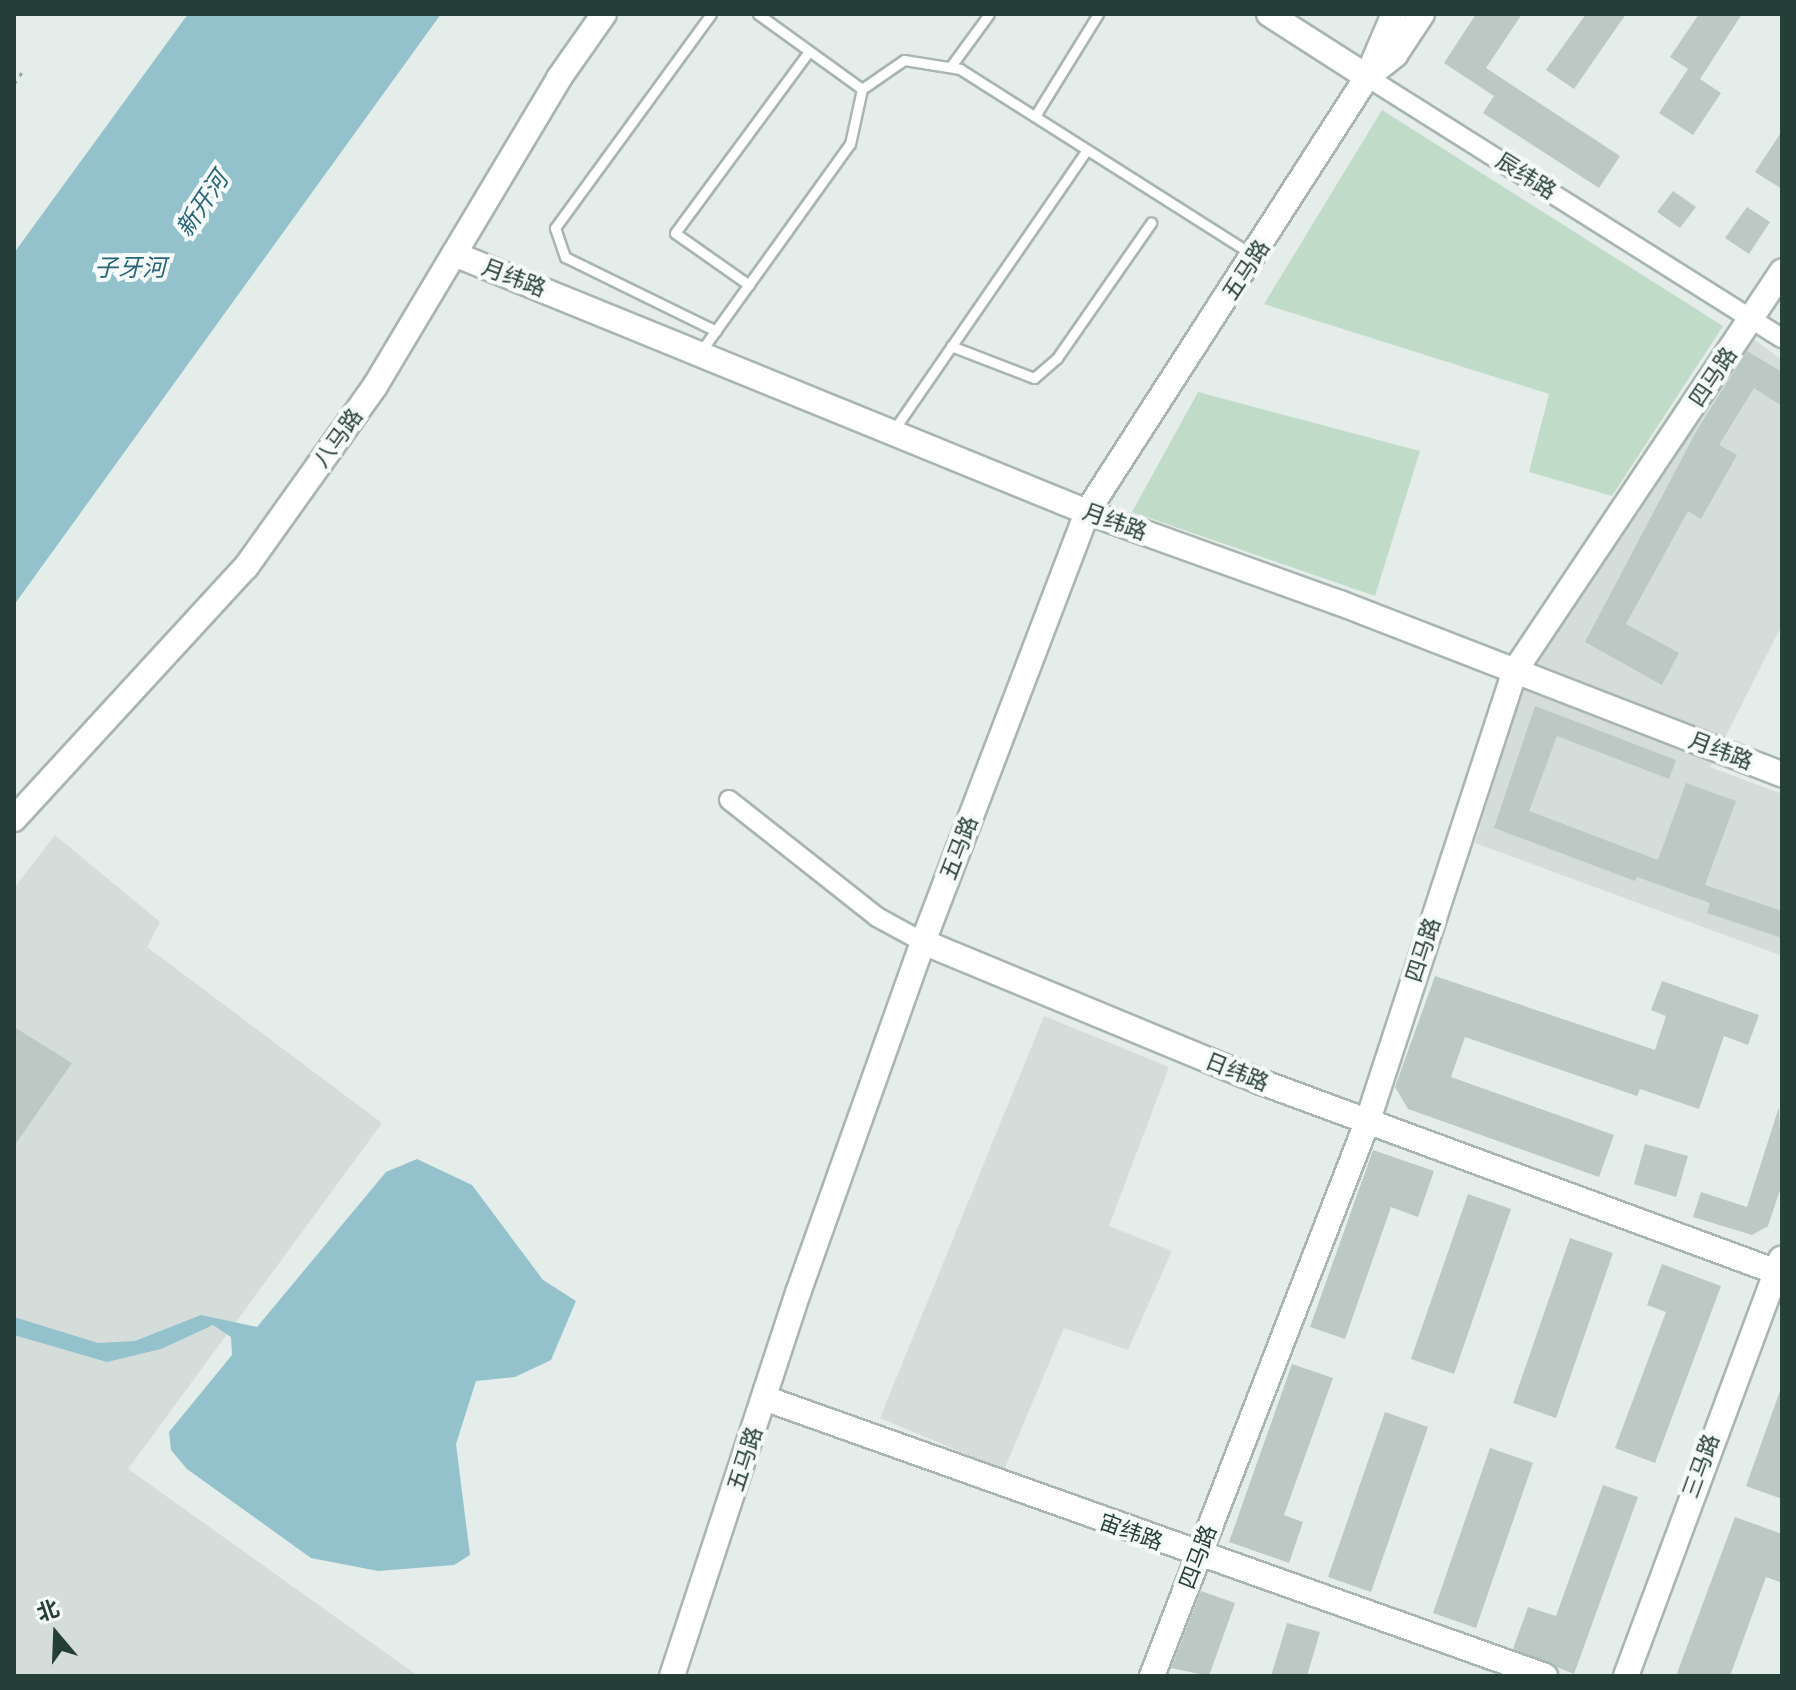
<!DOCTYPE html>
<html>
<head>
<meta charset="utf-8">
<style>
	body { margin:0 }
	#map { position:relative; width:1796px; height:1690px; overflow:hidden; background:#e5edea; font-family:Arial,"Noto Sans SC",sans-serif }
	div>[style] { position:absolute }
	.built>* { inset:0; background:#d4ddd9 }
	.green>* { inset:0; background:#c0dcc9 }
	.water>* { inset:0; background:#93c2cd }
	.building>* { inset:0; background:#bbc8c3 }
	.path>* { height:3px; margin-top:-1.5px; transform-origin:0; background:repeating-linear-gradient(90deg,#89aea3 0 4px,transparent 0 10px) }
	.roads { filter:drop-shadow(2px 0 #a8b5b1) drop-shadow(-2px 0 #a8b5b1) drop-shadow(0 2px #a8b5b1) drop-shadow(0 -2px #a8b5b1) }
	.lane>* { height:9px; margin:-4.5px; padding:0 4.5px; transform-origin:4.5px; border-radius:4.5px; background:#fff }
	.street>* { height:18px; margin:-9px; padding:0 9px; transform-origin:9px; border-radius:9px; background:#fff }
	.secondary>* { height:24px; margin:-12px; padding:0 12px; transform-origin:12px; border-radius:12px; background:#fff }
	span { translate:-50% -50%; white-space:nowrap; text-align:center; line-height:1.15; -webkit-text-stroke:8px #f6faf8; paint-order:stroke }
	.street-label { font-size:22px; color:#263e38 }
	.water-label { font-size:24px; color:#256575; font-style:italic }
	.frame { position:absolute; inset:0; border:16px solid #263e38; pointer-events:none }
	.north { position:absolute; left:16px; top:1594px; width:80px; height:80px; -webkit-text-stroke:6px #f6faf8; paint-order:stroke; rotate:341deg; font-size:22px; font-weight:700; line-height:32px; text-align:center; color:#263e38 }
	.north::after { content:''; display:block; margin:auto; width:28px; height:36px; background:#263e38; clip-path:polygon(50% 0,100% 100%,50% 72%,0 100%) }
</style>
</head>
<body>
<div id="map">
	<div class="built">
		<div style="clip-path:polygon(1751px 337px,1782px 360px,1782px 625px,1710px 767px,1782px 794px,1782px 956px,1475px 843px,1530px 662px)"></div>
		<div style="clip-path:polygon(55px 835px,160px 922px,147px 947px,382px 1123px,128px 1469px,418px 1676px,14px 1676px,14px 888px)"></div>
		<div style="clip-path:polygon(1044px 1016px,1169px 1067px,1109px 1226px,1172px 1251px,1128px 1350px,1064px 1328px,1004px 1470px,880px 1418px)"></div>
	</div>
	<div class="green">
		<div style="clip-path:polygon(1382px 110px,1723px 326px,1612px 496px,1529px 472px,1549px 394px,1264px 304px)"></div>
		<div style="clip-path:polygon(1198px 392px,1420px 451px,1375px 596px,1132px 512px)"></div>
	</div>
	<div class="water">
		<div style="clip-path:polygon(188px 14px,441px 14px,14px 605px,14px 253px)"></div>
		<div style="clip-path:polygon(417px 1159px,472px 1185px,543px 1280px,576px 1301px,551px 1360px,515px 1377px,476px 1381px,456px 1444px,470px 1555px,454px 1565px,378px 1571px,311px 1558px,187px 1469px,171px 1450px,169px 1432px,232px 1355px,231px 1337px,213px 1325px,161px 1349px,107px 1362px,14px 1335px,14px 1317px,98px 1343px,135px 1341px,201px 1315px,257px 1327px,386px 1172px)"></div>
	</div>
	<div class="building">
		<div style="clip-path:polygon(1476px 14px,1522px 14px,1486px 68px,1620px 156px,1599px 188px,1483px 113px,1494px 96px,1444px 63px)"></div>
		<div style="clip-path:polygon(1586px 14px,1626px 14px,1574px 89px,1546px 70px)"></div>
		<div style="clip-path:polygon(1699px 14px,1742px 14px,1700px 79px,1721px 93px,1693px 135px,1659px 113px,1688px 69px,1670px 57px)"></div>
		<div style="clip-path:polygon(1782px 131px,1782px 189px,1755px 172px)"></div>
		<div style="clip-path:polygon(1673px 191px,1696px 207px,1680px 228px,1657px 212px)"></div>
		<div style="clip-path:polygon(1747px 207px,1770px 222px,1749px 254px,1725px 238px)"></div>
		<div style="clip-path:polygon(1747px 351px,1782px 372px,1782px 406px,1754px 388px,1719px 445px,1737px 455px,1701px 519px,1688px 511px,1626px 624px,1679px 653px,1662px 685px,1585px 642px,1697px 430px)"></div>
		<div style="clip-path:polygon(1535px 706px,1676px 760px,1669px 779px,1557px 736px,1529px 811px,1658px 860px,1686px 783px,1736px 801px,1705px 885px,1782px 911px,1782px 938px,1707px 913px,1710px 903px,1637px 877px,1635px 881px,1494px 828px)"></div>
		<div style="clip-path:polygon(1435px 976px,1655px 1050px,1666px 1016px,1651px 1010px,1662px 981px,1759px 1015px,1748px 1045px,1724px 1036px,1699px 1109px,1640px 1089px,1637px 1096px,1465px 1037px,1451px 1077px,1614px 1135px,1599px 1177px,1408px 1109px,1395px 1087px)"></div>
		<div style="clip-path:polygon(14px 1027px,72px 1063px,14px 1146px)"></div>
		<div style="clip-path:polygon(1779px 1107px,1782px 1184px,1768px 1226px,1752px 1235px,1693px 1217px,1701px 1192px,1747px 1207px)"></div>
		<div style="clip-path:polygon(1645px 1144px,1688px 1156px,1676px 1197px,1634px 1184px)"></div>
		<div style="clip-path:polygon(1373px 1150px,1434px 1171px,1418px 1217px,1391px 1207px,1345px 1339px,1310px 1327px)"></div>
		<div style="clip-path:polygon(1468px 1194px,1511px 1209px,1454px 1374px,1411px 1359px)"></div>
		<div style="clip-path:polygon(1570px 1238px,1613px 1253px,1556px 1418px,1513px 1403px)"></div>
		<div style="clip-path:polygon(1662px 1264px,1721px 1286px,1655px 1463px,1615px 1448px,1666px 1312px,1647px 1305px)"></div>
		<div style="clip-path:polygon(1292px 1364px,1333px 1378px,1284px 1515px,1303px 1522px,1289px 1563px,1229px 1542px)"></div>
		<div style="clip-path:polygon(1780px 1391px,1782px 1392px,1782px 1499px,1746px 1486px)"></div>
		<div style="clip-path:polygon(1385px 1412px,1428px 1427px,1371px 1592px,1328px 1577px)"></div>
		<div style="clip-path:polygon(1490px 1448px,1533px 1463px,1476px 1628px,1433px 1613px)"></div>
		<div style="clip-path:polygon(1603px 1485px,1638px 1497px,1574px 1674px,1513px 1649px,1528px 1607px,1556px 1616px)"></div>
		<div style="clip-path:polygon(1735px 1517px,1782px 1534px,1782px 1583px,1766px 1577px,1730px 1676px,1676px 1676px)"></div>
		<div style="clip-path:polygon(1201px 1591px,1235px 1603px,1209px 1676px,1171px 1668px)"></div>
		<div style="clip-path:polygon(1287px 1623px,1320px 1632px,1307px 1676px,1271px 1676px)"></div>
	</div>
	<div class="path">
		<div style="left:14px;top:84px;width:14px;rotate:-56deg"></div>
	</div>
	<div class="roads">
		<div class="lane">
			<div style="left:711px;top:14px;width:265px;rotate:126.1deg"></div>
			<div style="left:555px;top:228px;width:31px;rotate:71deg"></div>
			<div style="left:565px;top:257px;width:168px;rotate:26.1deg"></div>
			<div style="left:758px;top:14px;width:128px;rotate:35.8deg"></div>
			<div style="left:951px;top:66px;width:64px;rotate:-53.8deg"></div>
			<div style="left:1035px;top:116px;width:120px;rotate:-58.3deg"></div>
			<div style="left:749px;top:285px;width:90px;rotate:-144.9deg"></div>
			<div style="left:675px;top:233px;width:226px;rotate:-53.6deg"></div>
			<div style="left:951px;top:346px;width:89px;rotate:21.1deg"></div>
			<div style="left:1034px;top:378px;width:30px;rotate:-41deg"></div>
			<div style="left:1057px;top:358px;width:165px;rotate:-55.2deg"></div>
			<div style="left:701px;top:351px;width:255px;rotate:-54.3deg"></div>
			<div style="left:850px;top:144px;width:56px;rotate:-77.7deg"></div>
			<div style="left:862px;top:89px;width:51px;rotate:-34.6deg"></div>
			<div style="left:904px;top:60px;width:57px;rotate:9.1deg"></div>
			<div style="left:960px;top:69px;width:345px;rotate:32.4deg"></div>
			<div style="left:893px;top:431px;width:341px;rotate:-55.4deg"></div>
		</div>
		<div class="street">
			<div style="left:1367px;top:77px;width:490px;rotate:32.2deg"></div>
			<div style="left:729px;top:800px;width:189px;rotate:38.3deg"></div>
			<div style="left:877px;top:917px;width:52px;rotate:28.5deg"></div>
		</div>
		<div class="secondary">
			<div style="left:1269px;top:14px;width:117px;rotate:32.7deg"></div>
			<div style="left:1367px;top:77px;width:36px;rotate:-38deg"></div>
			<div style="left:1395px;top:55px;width:49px;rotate:-56.6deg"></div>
			<div style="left:454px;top:254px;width:684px;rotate:22.17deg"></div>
			<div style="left:1087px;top:512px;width:269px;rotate:19.8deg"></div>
			<div style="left:1340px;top:603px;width:474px;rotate:21.2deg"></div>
			<div style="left:14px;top:819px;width:343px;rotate:-47.4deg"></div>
			<div style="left:246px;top:567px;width:222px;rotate:-54.5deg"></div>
			<div style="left:375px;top:386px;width:359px;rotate:-59.1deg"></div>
			<div style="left:559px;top:78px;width:78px;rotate:-54.9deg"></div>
			<div style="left:923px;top:942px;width:366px;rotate:22.5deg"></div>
			<div style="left:1261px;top:1082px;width:555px;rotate:20.23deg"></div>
			<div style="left:764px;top:1398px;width:829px;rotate:19.59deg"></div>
			<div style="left:672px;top:1676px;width:403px;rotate:-71.8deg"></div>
			<div style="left:798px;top:1293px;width:373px;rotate:-70.4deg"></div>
			<div style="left:923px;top:942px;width:460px;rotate:-69.1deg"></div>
			<div style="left:1087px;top:512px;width:517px;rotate:-57.23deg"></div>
			<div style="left:1367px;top:77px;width:69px;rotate:-66.8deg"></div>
			<div style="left:1152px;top:1676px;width:596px;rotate:-68.77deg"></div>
			<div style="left:1368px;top:1120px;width:471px;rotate:-71.9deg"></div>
			<div style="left:1514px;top:672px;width:482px;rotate:-56.2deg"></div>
			<div style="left:1626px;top:1676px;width:445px;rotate:-69.6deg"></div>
		</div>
	</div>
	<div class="street-label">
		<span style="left:1526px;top:176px;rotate:32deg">辰纬路</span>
		<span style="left:1246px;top:270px;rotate:-57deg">五马路</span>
		<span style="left:514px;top:278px;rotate:21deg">月纬路</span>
		<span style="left:1713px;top:377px;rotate:-56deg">四马路</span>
		<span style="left:338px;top:438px;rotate:-54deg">八马路</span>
		<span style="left:1115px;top:522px;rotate:20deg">月纬路</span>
		<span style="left:1721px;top:751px;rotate:21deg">月纬路</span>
		<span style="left:959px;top:848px;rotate:-69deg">五马路</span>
		<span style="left:1423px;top:950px;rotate:-72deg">四马路</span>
		<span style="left:1237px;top:1072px;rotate:22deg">日纬路</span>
		<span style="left:745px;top:1459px;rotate:-72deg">五马路</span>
		<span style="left:1701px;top:1466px;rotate:-70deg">三马路</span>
		<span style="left:1131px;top:1532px;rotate:20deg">宙纬路</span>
		<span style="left:1198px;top:1557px;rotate:-69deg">四马路</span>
	</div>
	<div class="water-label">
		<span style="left:202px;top:204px;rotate:-56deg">新开河</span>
		<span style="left:130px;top:268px">子牙河</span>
	</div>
	<div class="frame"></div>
	<div class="north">北</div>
</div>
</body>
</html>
